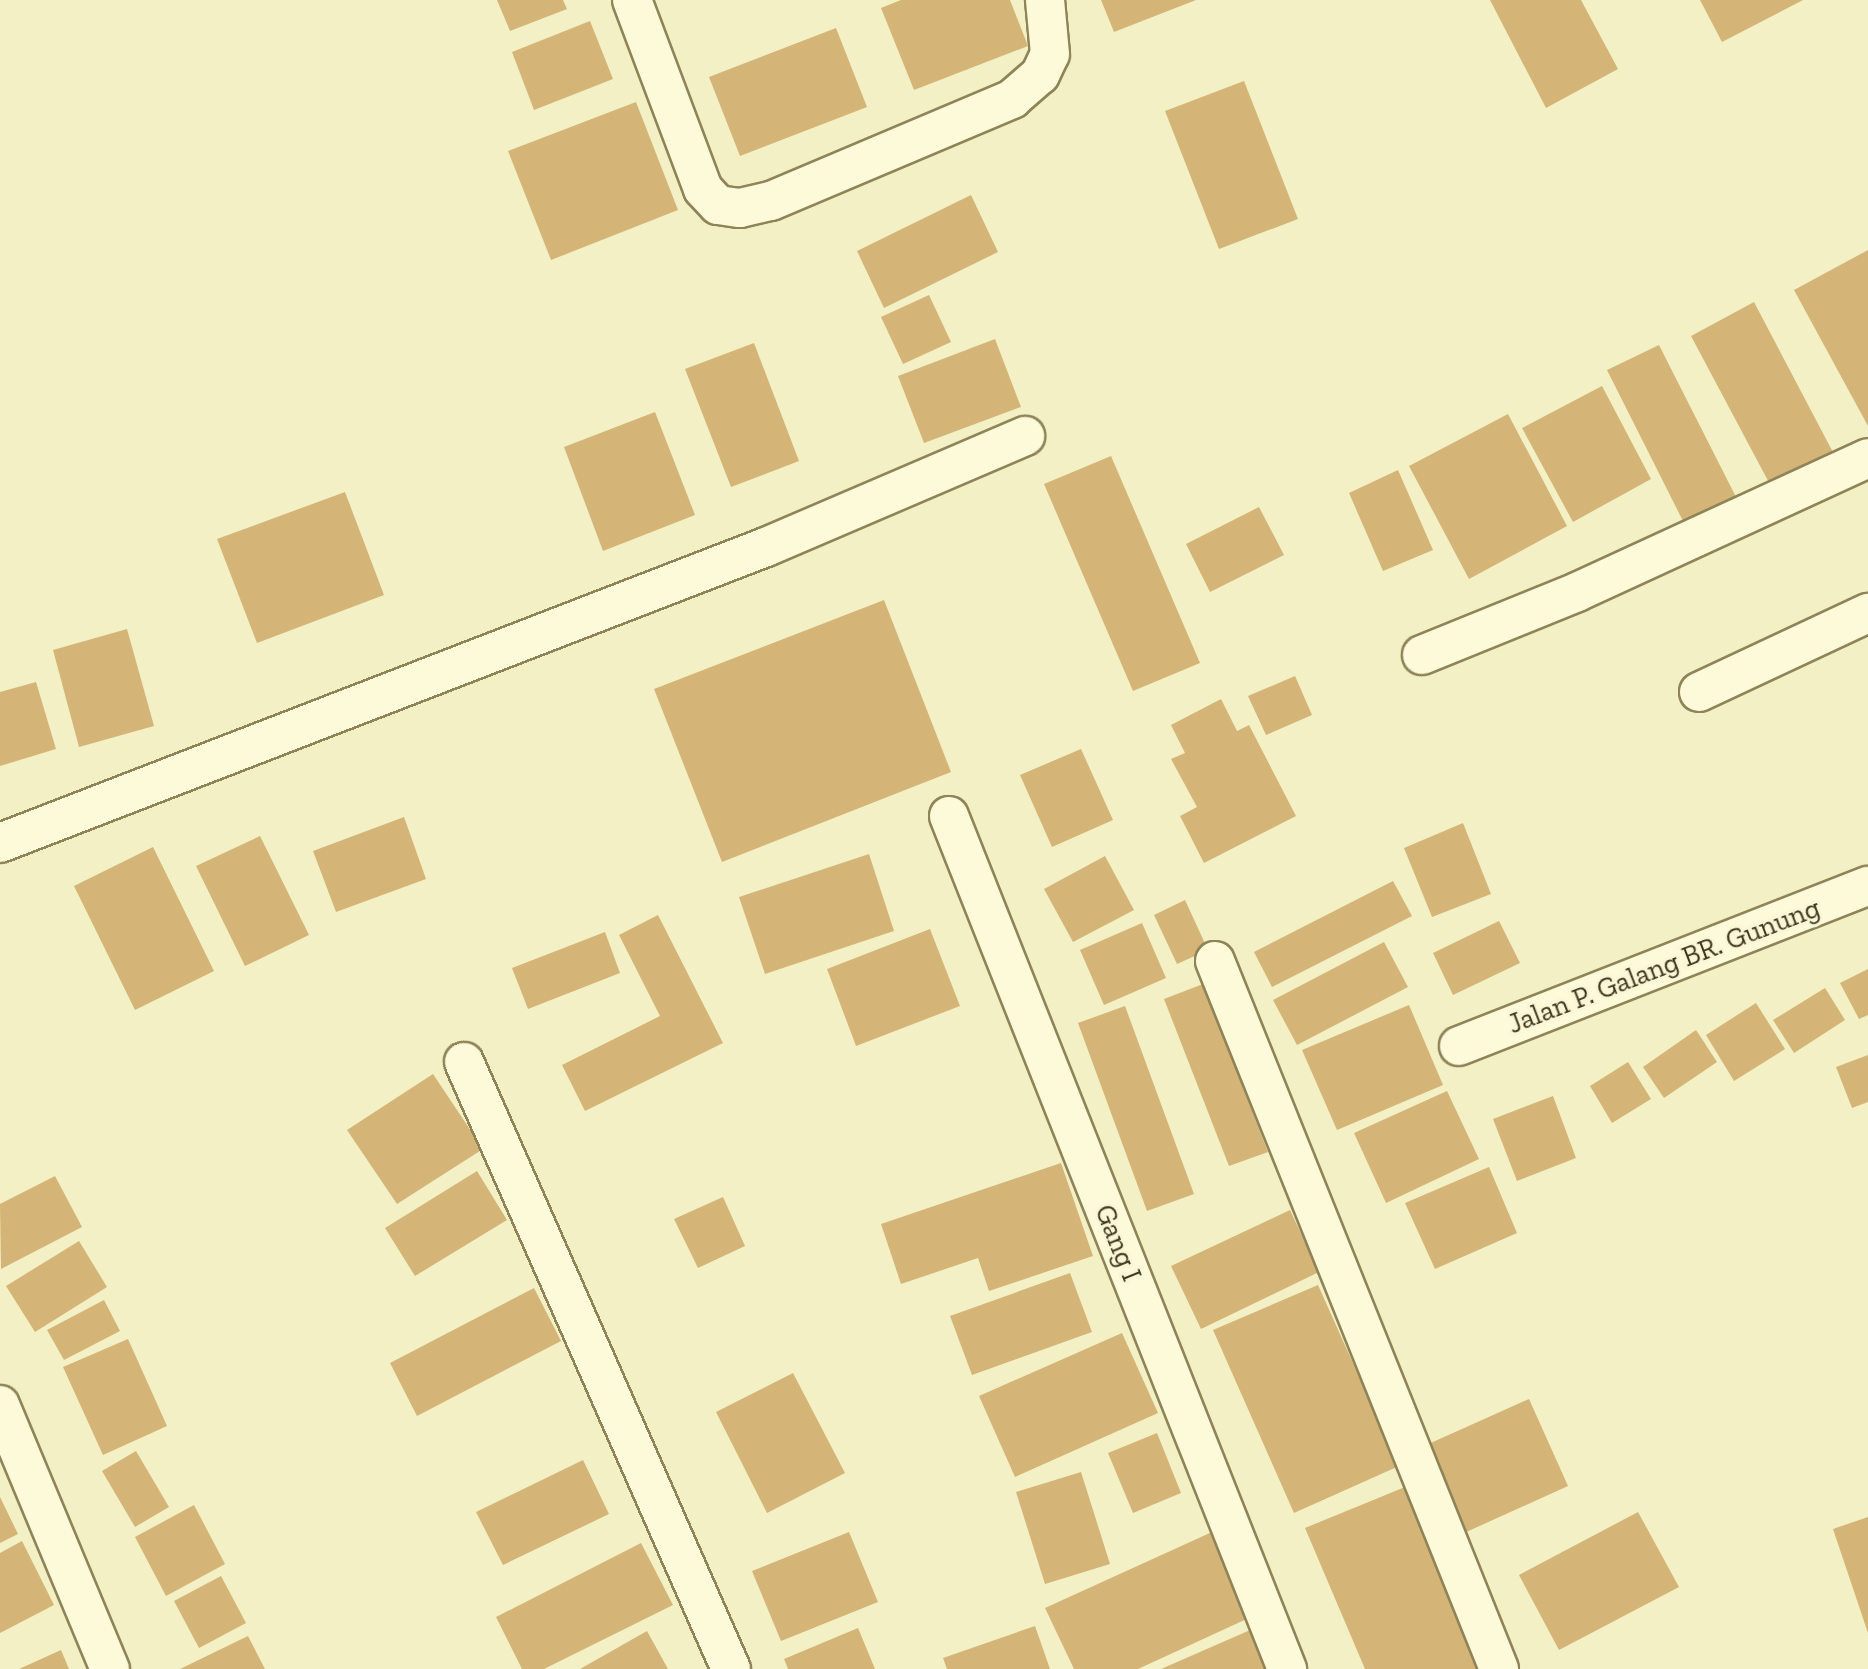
<!DOCTYPE html>
<html>
<head>
<meta charset="utf-8">
<style>
	body { margin:0 }
	#map { position:relative; width:1868px; height:1669px; overflow:hidden; background:#f2f0c4; font-family:"Zilla Slab",serif }
	div>[style] { position:absolute }
	.building>* { inset:0; background:#d4b577 }
	.roads { filter:drop-shadow(2px 0 #8f8358) drop-shadow(-2px 0 #8f8358) drop-shadow(0 2px #8f8358) drop-shadow(0 -2px #8f8358) }
	.minor>* { height:38px; margin:-19px; padding:0 19px; transform-origin:19px; border-radius:19px; background:#fcfad9 }
	span { translate:-50% -50%; white-space:nowrap; text-align:center; line-height:1.15; -webkit-text-stroke:6px #f9f7d5; paint-order:stroke }
	.street-label { font-size:28px; color:#3e351e }
</style>
</head>
<body>
<div id="map">
	<div class="building">
		<div style="clip-path:polygon(497px 0,563px 0,567px 9px,510px 31px)"></div>
		<div style="clip-path:polygon(901px 0,1010px 0,1028px 46px,914px 90px,881px 8px)"></div>
		<div style="clip-path:polygon(1101px 0,1196px 0,1114px 32px)"></div>
		<div style="clip-path:polygon(1490px 0,1581px 0,1618px 69px,1546px 108px)"></div>
		<div style="clip-path:polygon(1700px 0,1803px 0,1722px 42px)"></div>
		<div style="clip-path:polygon(590px 21px,613px 79px,534px 110px,512px 52px)"></div>
		<div style="clip-path:polygon(836px 28px,867px 107px,740px 156px,709px 77px)"></div>
		<div style="clip-path:polygon(1244px 81px,1298px 219px,1219px 249px,1165px 111px)"></div>
		<div style="clip-path:polygon(636px 102px,678px 210px,551px 260px,508px 151px)"></div>
		<div style="clip-path:polygon(971px 195px,998px 252px,884px 308px,857px 251px)"></div>
		<div style="clip-path:polygon(1868px 250px,1868px 426px,1794px 290px)"></div>
		<div style="clip-path:polygon(929px 295px,951px 342px,903px 364px,881px 317px)"></div>
		<div style="clip-path:polygon(1754px 302px,1836px 458px,1774px 492px,1691px 336px)"></div>
		<div style="clip-path:polygon(995px 339px,1021px 407px,924px 443px,898px 376px)"></div>
		<div style="clip-path:polygon(754px 343px,799px 461px,731px 487px,685px 369px)"></div>
		<div style="clip-path:polygon(1659px 345px,1737px 499px,1685px 525px,1607px 370px)"></div>
		<div style="clip-path:polygon(1602px 386px,1651px 479px,1573px 522px,1522px 428px)"></div>
		<div style="clip-path:polygon(655px 412px,695px 515px,603px 551px,564px 447px)"></div>
		<div style="clip-path:polygon(1508px 414px,1567px 526px,1469px 579px,1409px 466px)"></div>
		<div style="clip-path:polygon(1111px 456px,1200px 663px,1133px 691px,1044px 484px)"></div>
		<div style="clip-path:polygon(1398px 470px,1433px 550px,1383px 571px,1349px 493px)"></div>
		<div style="clip-path:polygon(345px 492px,384px 595px,257px 643px,217px 539px)"></div>
		<div style="clip-path:polygon(1259px 507px,1284px 555px,1210px 592px,1186px 544px)"></div>
		<div style="clip-path:polygon(884px 600px,951px 772px,722px 862px,654px 689px)"></div>
		<div style="clip-path:polygon(127px 629px,154px 726px,79px 747px,53px 650px)"></div>
		<div style="clip-path:polygon(1295px 676px,1312px 715px,1266px 735px,1248px 696px)"></div>
		<div style="clip-path:polygon(36px 682px,56px 749px,0 766px,0 692px)"></div>
		<div style="clip-path:polygon(1221px 699px,1237px 731px,1249px 725px,1296px 816px,1204px 863px,1180px 816px,1197px 807px,1171px 759px,1185px 753px,1171px 725px)"></div>
		<div style="clip-path:polygon(1081px 749px,1113px 820px,1052px 847px,1020px 775px)"></div>
		<div style="clip-path:polygon(404px 817px,426px 879px,336px 912px,313px 851px)"></div>
		<div style="clip-path:polygon(1463px 823px,1491px 894px,1432px 917px,1404px 848px)"></div>
		<div style="clip-path:polygon(260px 836px,309px 935px,245px 966px,196px 866px)"></div>
		<div style="clip-path:polygon(153px 847px,214px 971px,135px 1010px,74px 886px)"></div>
		<div style="clip-path:polygon(869px 854px,894px 931px,765px 974px,739px 897px)"></div>
		<div style="clip-path:polygon(1105px 856px,1134px 910px,1073px 942px,1044px 889px)"></div>
		<div style="clip-path:polygon(1393px 881px,1412px 916px,1272px 987px,1254px 952px)"></div>
		<div style="clip-path:polygon(1185px 900px,1208px 950px,1177px 964px,1154px 915px)"></div>
		<div style="clip-path:polygon(658px 915px,723px 1043px,585px 1111px,562px 1065px,660px 1016px,619px 935px)"></div>
		<div style="clip-path:polygon(1499px 921px,1520px 963px,1453px 995px,1433px 953px)"></div>
		<div style="clip-path:polygon(1142px 923px,1166px 978px,1104px 1005px,1080px 950px)"></div>
		<div style="clip-path:polygon(930px 929px,960px 1006px,856px 1046px,827px 969px)"></div>
		<div style="clip-path:polygon(605px 932px,620px 973px,528px 1009px,512px 968px)"></div>
		<div style="clip-path:polygon(1384px 942px,1408px 987px,1297px 1045px,1273px 1000px)"></div>
		<div style="clip-path:polygon(1868px 969px,1868px 1015px,1859px 1019px,1840px 983px)"></div>
		<div style="clip-path:polygon(1203px 984px,1268px 1152px,1229px 1166px,1164px 999px)"></div>
		<div style="clip-path:polygon(1825px 988px,1845px 1020px,1794px 1053px,1773px 1020px)"></div>
		<div style="clip-path:polygon(1756px 1003px,1785px 1049px,1734px 1081px,1706px 1035px)"></div>
		<div style="clip-path:polygon(1409px 1005px,1443px 1085px,1337px 1130px,1302px 1050px)"></div>
		<div style="clip-path:polygon(1125px 1006px,1194px 1194px,1147px 1211px,1078px 1023px)"></div>
		<div style="clip-path:polygon(1696px 1030px,1717px 1062px,1664px 1098px,1643px 1067px)"></div>
		<div style="clip-path:polygon(1868px 1055px,1868px 1102px,1852px 1108px,1836px 1067px)"></div>
		<div style="clip-path:polygon(1628px 1062px,1651px 1099px,1612px 1123px,1590px 1086px)"></div>
		<div style="clip-path:polygon(433px 1074px,483px 1149px,397px 1204px,347px 1130px)"></div>
		<div style="clip-path:polygon(1447px 1091px,1479px 1159px,1386px 1203px,1354px 1133px)"></div>
		<div style="clip-path:polygon(1553px 1096px,1576px 1158px,1517px 1181px,1493px 1119px)"></div>
		<div style="clip-path:polygon(1061px 1163px,1093px 1256px,989px 1291px,978px 1258px,901px 1284px,881px 1224px)"></div>
		<div style="clip-path:polygon(1489px 1167px,1517px 1233px,1435px 1269px,1405px 1203px)"></div>
		<div style="clip-path:polygon(477px 1171px,507px 1220px,415px 1276px,385px 1228px)"></div>
		<div style="clip-path:polygon(55px 1176px,82px 1227px,1px 1269px,0 1204px)"></div>
		<div style="clip-path:polygon(723px 1197px,745px 1246px,698px 1268px,674px 1219px)"></div>
		<div style="clip-path:polygon(1290px 1210px,1319px 1272px,1201px 1329px,1171px 1266px)"></div>
		<div style="clip-path:polygon(79px 1241px,107px 1287px,35px 1332px,6px 1286px)"></div>
		<div style="clip-path:polygon(1070px 1273px,1092px 1332px,972px 1375px,950px 1316px)"></div>
		<div style="clip-path:polygon(1318px 1285px,1399px 1466px,1294px 1513px,1213px 1330px)"></div>
		<div style="clip-path:polygon(534px 1288px,561px 1341px,417px 1416px,390px 1363px)"></div>
		<div style="clip-path:polygon(104px 1300px,120px 1331px,64px 1360px,47px 1330px)"></div>
		<div style="clip-path:polygon(1122px 1333px,1158px 1413px,1015px 1477px,979px 1396px)"></div>
		<div style="clip-path:polygon(128px 1339px,167px 1426px,103px 1455px,63px 1367px)"></div>
		<div style="clip-path:polygon(793px 1373px,845px 1473px,767px 1513px,716px 1412px)"></div>
		<div style="clip-path:polygon(1529px 1399px,1568px 1486px,1464px 1533px,1424px 1446px)"></div>
		<div style="clip-path:polygon(1157px 1433px,1181px 1493px,1133px 1513px,1108px 1453px)"></div>
		<div style="clip-path:polygon(136px 1451px,169px 1507px,135px 1527px,102px 1471px)"></div>
		<div style="clip-path:polygon(583px 1460px,609px 1514px,503px 1565px,476px 1512px)"></div>
		<div style="clip-path:polygon(1081px 1472px,1110px 1564px,1045px 1584px,1016px 1492px)"></div>
		<div style="clip-path:polygon(1405px 1487px,1482px 1669px,1365px 1669px,1305px 1528px)"></div>
		<div style="clip-path:polygon(0 1497px,18px 1534px,0 1543px)"></div>
		<div style="clip-path:polygon(194px 1505px,225px 1564px,166px 1596px,135px 1537px)"></div>
		<div style="clip-path:polygon(1638px 1512px,1679px 1587px,1559px 1650px,1519px 1575px)"></div>
		<div style="clip-path:polygon(1868px 1517px,1868px 1633px,1833px 1529px)"></div>
		<div style="clip-path:polygon(849px 1532px,878px 1602px,781px 1641px,752px 1571px)"></div>
		<div style="clip-path:polygon(1212px 1532px,1251px 1617px,1138px 1669px,1074px 1669px,1045px 1608px)"></div>
		<div style="clip-path:polygon(22px 1541px,54px 1605px,0 1633px,0 1553px)"></div>
		<div style="clip-path:polygon(641px 1543px,673px 1605px,544px 1669px,522px 1669px,496px 1617px)"></div>
		<div style="clip-path:polygon(221px 1576px,246px 1623px,199px 1648px,174px 1601px)"></div>
		<div style="clip-path:polygon(1264px 1624px,1284px 1669px,1161px 1669px)"></div>
		<div style="clip-path:polygon(1035px 1626px,1050px 1669px,947px 1669px,943px 1658px)"></div>
		<div style="clip-path:polygon(858px 1628px,875px 1669px,788px 1669px,784px 1659px)"></div>
		<div style="clip-path:polygon(647px 1631px,668px 1669px,580px 1669px)"></div>
		<div style="clip-path:polygon(248px 1636px,265px 1669px,180px 1669px)"></div>
		<div style="clip-path:polygon(61px 1650px,69px 1669px,19px 1669px)"></div>
	</div>
	<div class="roads">
		<div class="minor">
			<div style="left:632px;top:0;width:202px;rotate:69.4deg"></div>
			<div style="left:703px;top:189px;width:22px;rotate:47deg"></div>
			<div style="left:718px;top:205px;width:22px;rotate:8deg"></div>
			<div style="left:740px;top:208px;width:32px;rotate:-13deg"></div>
			<div style="left:771px;top:201px;width:262px;rotate:-22.9deg"></div>
			<div style="left:1012px;top:99px;width:37px;rotate:-41deg"></div>
			<div style="left:1040px;top:75px;width:23px;rotate:-65deg"></div>
			<div style="left:1050px;top:54px;width:54px;rotate:-95.3deg"></div>
			<div style="left:1422px;top:655px;width:167px;rotate:-22.1deg"></div>
			<div style="left:1577px;top:592px;width:320px;rotate:-24.7deg"></div>
			<div style="left:1699px;top:692px;width:187px;rotate:-25.1deg"></div>
			<div style="left:949px;top:816px;width:918px;rotate:68.38deg"></div>
			<div style="left:0;top:843px;width:821px;rotate:-21.13deg"></div>
			<div style="left:766px;top:547px;width:282px;rotate:-23.2deg"></div>
			<div style="left:1215px;top:961px;width:763px;rotate:68.14deg"></div>
			<div style="left:1459px;top:1046px;width:439px;rotate:-21.4deg"></div>
			<div style="left:464px;top:1062px;width:663px;rotate:66.26deg"></div>
			<div style="left:0;top:1405px;width:286px;rotate:67.4deg"></div>
		</div>
	</div>
	<div class="street-label">
		<span style="left:1664px;top:966px;rotate:-21deg">Jalan P. Galang BR. Gunung</span>
		<span style="left:1118px;top:1243px;rotate:68deg">Gang I</span>
	</div>
</div>
</body>
</html>
